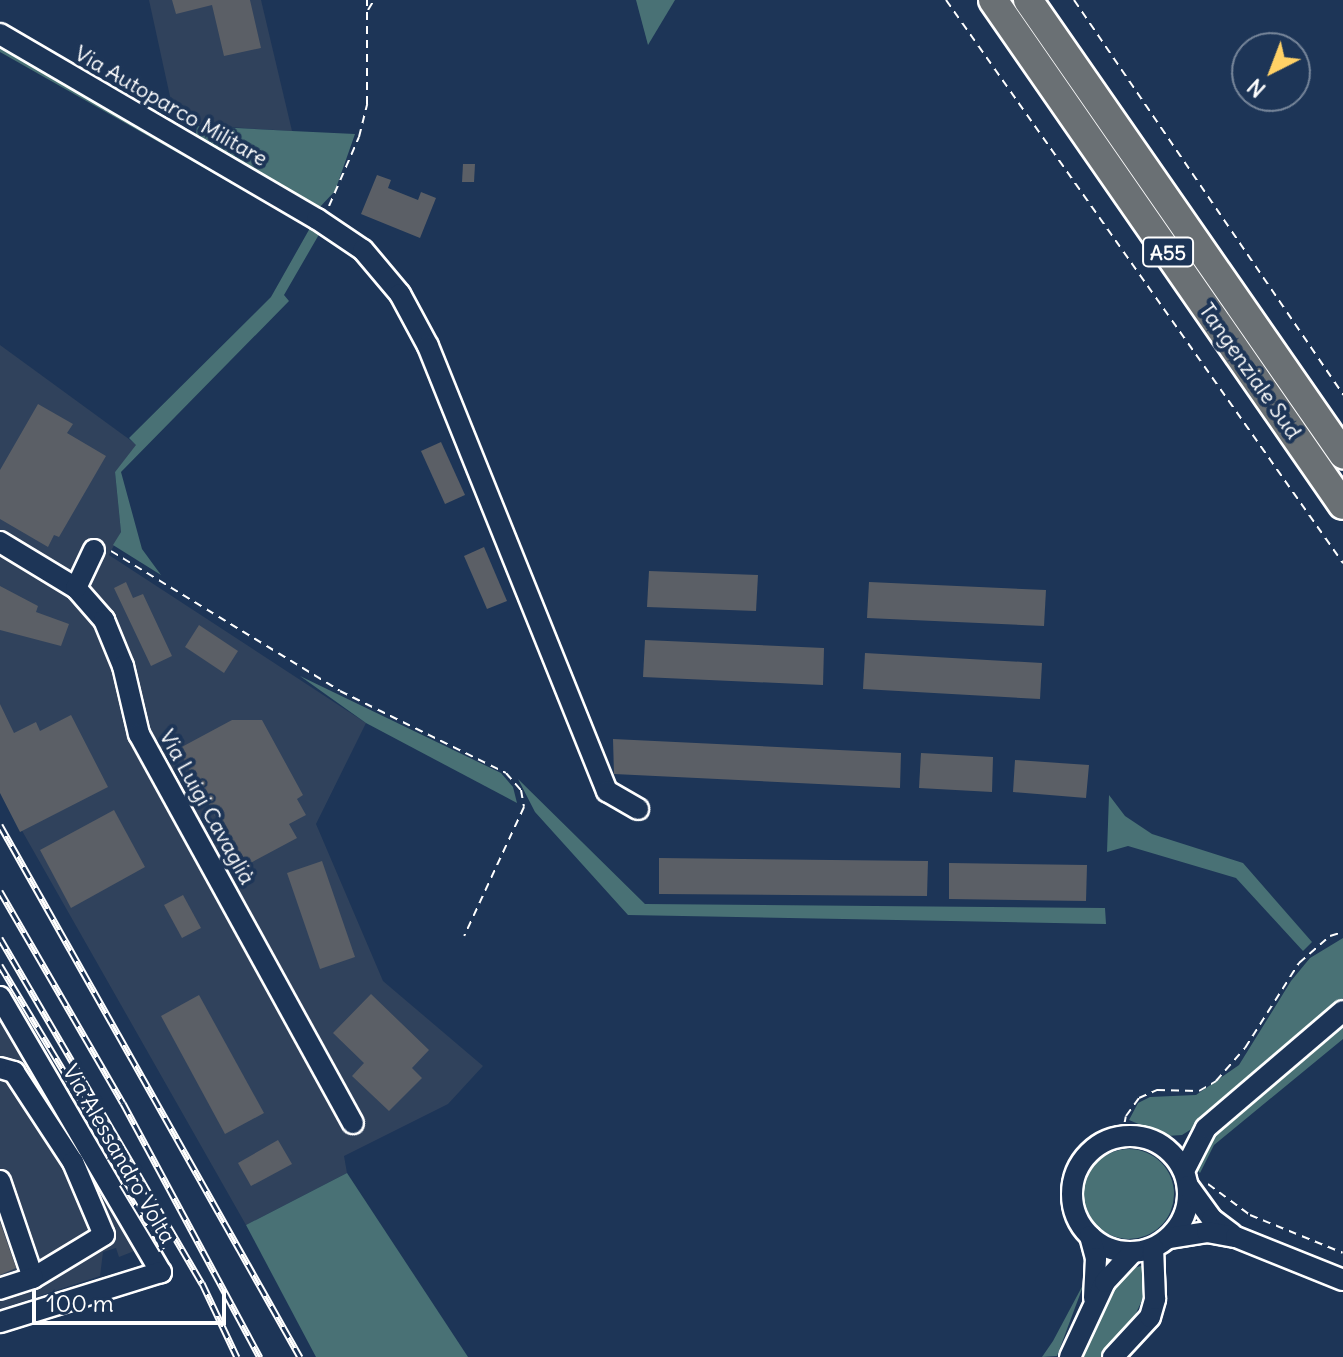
<!DOCTYPE html>
<html>
<head>
<meta charset="utf-8">
<style>
	body { margin:0 }
	#map { position:relative; width:1343px; height:1357px; overflow:hidden; background:#1d3557; font-family:Delius,sans-serif }
	div>[style] { position:absolute }
	.built>* { inset:0; background:#30425c }
	.green>* { inset:0; background:#497175 }
	.round { border-radius:50% }
	.building>* { inset:0; background:#5b5f66 }
	.path>* { height:2px; margin-top:-1px; transform-origin:0; background:repeating-linear-gradient(90deg,#fff 0 8px,transparent 0 14px) }
	.roads { filter:drop-shadow(2px 0 #fff) drop-shadow(-2px 0 #fff) drop-shadow(0 2px #fff) drop-shadow(0 -2px #fff) }
	.minor>* { height:20px; margin:-10px; padding:0 10px; transform-origin:10px; border-radius:10px; background:#1d3557 }
	.minor>.ring { margin:-10px; padding:0; box-sizing:content-box; background:none; border:20px solid #1d3557; border-radius:50% }
	.highway>* { height:28px; margin:-14px; padding:0 14px; transform-origin:14px; border-radius:14px; background:#6a7074 }
	.rail>* { height:7px; margin-top:-3.5px; transform-origin:0; background:repeating-linear-gradient(90deg,#1d3557 0 12px,#fff 0 24px); box-sizing:border-box; border-block:2px solid #fff }
	span { translate:-50% -50%; white-space:nowrap; text-align:center; line-height:1.15; -webkit-text-stroke:8px #1d3557; paint-order:stroke }
	.shield-label span { padding:2px 6px; background:#1d3557; border:2px solid; border-radius:6px; -webkit-text-stroke-width:0 }
	.shield-label { font-size:20px; color:#fff; font-weight:700 }
	.street-label { font-size:22px; color:#fff }
	.north { position:absolute; left:1231px; top:32px; width:80px; height:80px; box-sizing:border-box; background:#1d3557; border:2px solid #77869a; border-radius:50%; rotate:222deg; font-size:22px; font-weight:700; line-height:32px; text-align:center; color:#fff }
	.north::after { content:''; display:block; margin:auto; width:28px; height:36px; background:#ffd166; clip-path:polygon(50% 0,100% 100%,50% 72%,0 100%) }
	.scale { position:absolute; left:32px; top:1289px; width:194px; height:36px; box-sizing:border-box; border:4px solid #fff; border-top:0; padding-left:10px; font-size:24px; line-height:28px; white-space:nowrap; color:#fff; -webkit-text-stroke:6px #1d3557; paint-order:stroke }
</style>
</head>
<body>
<div id="map">
	<div class="built">
		<div style="clip-path:polygon(149px 0,261px 0,292px 131px,176px 124px)"></div>
		<div style="clip-path:polygon(0 345px,137px 445px,115px 472px,121px 532px,109px 555px,366px 723px,316px 824px,383px 981px,483px 1066px,448px 1104px,344px 1156px,347px 1173px,246px 1225px,0 792px)"></div>
		<div style="clip-path:polygon(0 1017px,142px 1248px,119px 1257px,116px 1248px,103px 1252px,100px 1276px,0 1309px)"></div>
	</div>
	<div class="green">
		<div style="clip-path:polygon(636px 0,675px 0,648px 45px)"></div>
		<div style="clip-path:polygon(0 41px,321px 231px,284px 295px,289px 301px,121px 472px,142px 549px,161px 575px,113px 545px,121px 532px,115px 472px,136px 445px,129px 438px,271px 297px,310px 228px,0 52px)"></div>
		<div style="clip-path:polygon(197px 126px,292px 131px,355px 134px,335px 191px,318px 209px,195px 142px)"></div>
		<div style="clip-path:polygon(300px 676px,501px 773px,513px 787px,517px 803px,366px 723px)"></div>
		<div style="clip-path:polygon(518px 779px,645px 904px,1105px 908px,1106px 924px,628px 915px,535px 812px)"></div>
		<div style="clip-path:polygon(1109px 795px,1125px 816px,1152px 834px,1243px 863px,1312px 942px,1303px 951px,1236px 878px,1128px 846px,1107px 852px)"></div>
		<div style="clip-path:polygon(1343px 938px,1343px 998px,1201px 1123px,1182px 1135px,1167px 1136px,1129px 1120px,1138px 1103px,1150px 1097px,1196px 1095px,1239px 1065px,1291px 981px,1310px 958px)"></div>
		<div style="clip-path:polygon(1343px 1017px,1343px 1039px,1214px 1145px,1200px 1173px,1193px 1166px,1204px 1138px)"></div>
		<div class="round" style="left:1084px;top:1149px;width:90px;height:90px"></div>
		<div style="clip-path:polygon(347px 1173px,468px 1357px,316px 1357px,246px 1225px)"></div>
		<div style="clip-path:polygon(1145px 1265px,1147px 1289px,1128px 1331px,1101px 1357px,1080px 1357px,1113px 1284px,1125px 1270px)"></div>
		<div style="clip-path:polygon(1085px 1281px,1057px 1356px,1042px 1357px,1053px 1341px)"></div>
	</div>
	<div class="building">
		<div style="clip-path:polygon(172px 0,250px 0,261px 48px,224px 56px,212px 5px,176px 14px)"></div>
		<div style="clip-path:polygon(463px 164px,475px 164px,474px 182px,462px 182px)"></div>
		<div style="clip-path:polygon(377px 175px,391px 180px,388px 188px,418px 200px,421px 192px,436px 198px,420px 238px,361px 214px)"></div>
		<div style="clip-path:polygon(38px 404px,73px 424px,67px 433px,106px 456px,59px 537px,54px 535px,48px 547px,0 519px,0 470px)"></div>
		<div style="clip-path:polygon(441px 442px,465px 495px,445px 504px,421px 451px)"></div>
		<div style="clip-path:polygon(484px 547px,507px 601px,487px 609px,464px 556px)"></div>
		<div style="clip-path:polygon(649px 571px,758px 575px,756px 611px,647px 607px)"></div>
		<div style="clip-path:polygon(126px 582px,133px 598px,143px 594px,172px 656px,151px 666px,114px 588px)"></div>
		<div style="clip-path:polygon(869px 582px,1046px 590px,1044px 626px,867px 618px)"></div>
		<div style="clip-path:polygon(0 586px,38px 606px,36px 612px,69px 624px,61px 646px,0 630px)"></div>
		<div style="clip-path:polygon(199px 625px,238px 651px,224px 673px,185px 647px)"></div>
		<div style="clip-path:polygon(645px 640px,824px 648px,823px 685px,643px 677px)"></div>
		<div style="clip-path:polygon(865px 653px,1042px 663px,1040px 699px,863px 689px)"></div>
		<div style="clip-path:polygon(0 704px,14px 733px,36px 722px,40px 731px,71px 715px,108px 787px,20px 832px,0 793px)"></div>
		<div style="clip-path:polygon(232px 720px,262px 720px,303px 795px,297px 799px,306px 815px,289px 824px,297px 838px,243px 867px,178px 749px)"></div>
		<div style="clip-path:polygon(613px 739px,901px 753px,900px 788px,614px 774px)"></div>
		<div style="clip-path:polygon(921px 753px,993px 757px,992px 792px,919px 788px)"></div>
		<div style="clip-path:polygon(1015px 760px,1089px 765px,1086px 798px,1013px 792px)"></div>
		<div style="clip-path:polygon(114px 810px,145px 867px,71px 908px,40px 850px)"></div>
		<div style="clip-path:polygon(659px 858px,928px 861px,927px 896px,659px 894px)"></div>
		<div style="clip-path:polygon(322px 861px,355px 957px,320px 969px,287px 873px)"></div>
		<div style="clip-path:polygon(949px 863px,1087px 865px,1086px 901px,949px 899px)"></div>
		<div style="clip-path:polygon(183px 895px,201px 928px,182px 938px,164px 905px)"></div>
		<div style="clip-path:polygon(371px 994px,429px 1050px,412px 1068px,422px 1078px,389px 1111px,352px 1076px,364px 1063px,333px 1033px)"></div>
		<div style="clip-path:polygon(199px 995px,264px 1113px,225px 1134px,161px 1016px)"></div>
		<div style="clip-path:polygon(278px 1140px,292px 1164px,251px 1186px,238px 1163px)"></div>
		<div style="clip-path:polygon(0 1222px,16px 1268px,0 1275px)"></div>
	</div>
	<div class="path">
		<div style="left:946px;top:0;width:689px;rotate:54.81deg"></div>
		<div style="left:1074px;top:0;width:478px;rotate:55.7deg"></div>
		<div style="left:368px;top:10px;width:12px;rotate:-59deg"></div>
		<div style="left:329px;top:206px;width:75px;rotate:-66.5deg"></div>
		<div style="left:359px;top:137px;width:34px;rotate:-76deg"></div>
		<div style="left:367px;top:104px;width:104px;rotate:-90deg"></div>
		<div style="left:111px;top:551px;width:268px;rotate:31.4deg"></div>
		<div style="left:340px;top:691px;width:185px;rotate:26.3deg"></div>
		<div style="left:506px;top:773px;width:23px;rotate:49deg"></div>
		<div style="left:521px;top:790px;width:17px;rotate:80deg"></div>
		<div style="left:524px;top:807px;width:142px;rotate:114.9deg"></div>
		<div style="left:1122px;top:1136px;width:20px;rotate:-79deg"></div>
		<div style="left:1126px;top:1116px;width:22px;rotate:-54deg"></div>
		<div style="left:1139px;top:1098px;width:20px;rotate:-24deg"></div>
		<div style="left:1157px;top:1090px;width:42px;rotate:1.4deg"></div>
		<div style="left:1199px;top:1091px;width:20px;rotate:-30deg"></div>
		<div style="left:1216px;top:1081px;width:44px;rotate:-48.7deg"></div>
		<div style="left:1245px;top:1048px;width:101px;rotate:-57.6deg"></div>
		<div style="left:1299px;top:963px;width:41px;rotate:-41.1deg"></div>
		<div style="left:1330px;top:936px;width:14px;rotate:-17deg"></div>
		<div style="left:1208px;top:1184px;width:52px;rotate:36.4deg"></div>
		<div style="left:1250px;top:1215px;width:100px;rotate:22.2deg"></div>
	</div>
	<div class="roads">
		<div class="minor">
			<div style="left:0;top:34px;width:367px;rotate:30.3deg"></div>
			<div style="left:317px;top:219px;width:55px;rotate:34deg"></div>
			<div style="left:363px;top:250px;width:57px;rotate:49.9deg"></div>
			<div style="left:400px;top:294px;width:59px;rotate:61.7deg"></div>
			<div style="left:428px;top:346px;width:480px;rotate:68.1deg"></div>
			<div style="left:607px;top:791px;width:36px;rotate:30deg"></div>
			<div style="left:0;top:542px;width:89px;rotate:31.2deg"></div>
			<div style="left:76px;top:588px;width:43px;rotate:48.8deg"></div>
			<div style="left:104px;top:620px;width:50px;rotate:67.6deg"></div>
			<div style="left:123px;top:666px;width:70px;rotate:76.8deg"></div>
			<div style="left:139px;top:734px;width:444px;rotate:61.2deg"></div>
			<div style="left:76px;top:588px;width:42px;rotate:-64.7deg"></div>
			<div style="left:0;top:997px;width:319px;rotate:59.7deg"></div>
			<div style="left:161px;top:1272px;width:169px;rotate:162.7deg"></div>
			<div style="left:0;top:1068px;width:15px;rotate:16deg"></div>
			<div style="left:14px;top:1072px;width:108px;rotate:56.8deg"></div>
			<div style="left:73px;top:1162px;width:79px;rotate:67deg"></div>
			<div style="left:104px;top:1235px;width:83px;rotate:148.8deg"></div>
			<div class="ring" style="left:1072px;top:1136px;width:96px;height:96px"></div>
			<div style="left:1184px;top:1171px;width:48px;rotate:-62.9deg"></div>
			<div style="left:1206px;top:1128px;width:180px;rotate:-40.5deg"></div>
			<div style="left:0;top:1181px;width:102px;rotate:71.2deg"></div>
			<div style="left:33px;top:1278px;width:35px;rotate:162deg"></div>
			<div style="left:1188px;top:1186px;width:41px;rotate:54deg"></div>
			<div style="left:1212px;top:1219px;width:25px;rotate:37deg"></div>
			<div style="left:1090px;top:1236px;width:23px;rotate:75deg"></div>
			<div style="left:1096px;top:1258px;width:40px;rotate:92.9deg"></div>
			<div style="left:1169px;top:1238px;width:38px;rotate:-9deg"></div>
			<div style="left:1207px;top:1232px;width:29px;rotate:10deg"></div>
			<div style="left:1236px;top:1237px;width:115px;rotate:21.9deg"></div>
			<div style="left:1070px;top:1357px;width:83px;rotate:-65deg"></div>
			<div style="left:1105px;top:1282px;width:41px;rotate:-47deg"></div>
			<div style="left:1113px;top:1357px;width:54px;rotate:-47.2deg"></div>
			<div style="left:1150px;top:1317px;width:19px;rotate:-74deg"></div>
			<div style="left:1155px;top:1299px;width:51px;rotate:-92.2deg"></div>
		</div>
		<div class="highway">
			<div style="left:993px;top:0;width:614px;rotate:55.28deg"></div>
			<div style="left:1028px;top:0;width:553px;rotate:55.25deg"></div>
		</div>
	</div>
	<div class="rail">
		<div style="left:0;top:825px;width:611px;rotate:60.58deg"></div>
		<div style="left:0;top:891px;width:245px;rotate:59.9deg"></div>
		<div style="left:123px;top:1103px;width:289px;rotate:61.7deg"></div>
		<div style="left:0;top:938px;width:400px;rotate:59.7deg"></div>
		<div style="left:202px;top:1283px;width:82px;rotate:64.7deg"></div>
		<div style="left:0;top:965px;width:264px;rotate:59deg"></div>
		<div style="left:122px;top:1184px;width:77px;rotate:58.8deg"></div>
	</div>
	<div class="shield-label">
		<span style="left:1168px;top:252px">A55</span>
	</div>
	<div class="street-label">
		<span style="left:171px;top:106px;rotate:30deg">Via Autoparco Militare</span>
		<span style="left:1250px;top:371px;rotate:55deg">Tangenziale Sud</span>
		<span style="left:207px;top:807px;rotate:61deg">Via Luigi Cavaglià</span>
		<span style="left:119px;top:1154px;rotate:60deg">Via Alessandro Volta</span>
	</div>
	<div class="north">N</div>
	<div class="scale">100 m</div>
</div>
</body>
</html>
